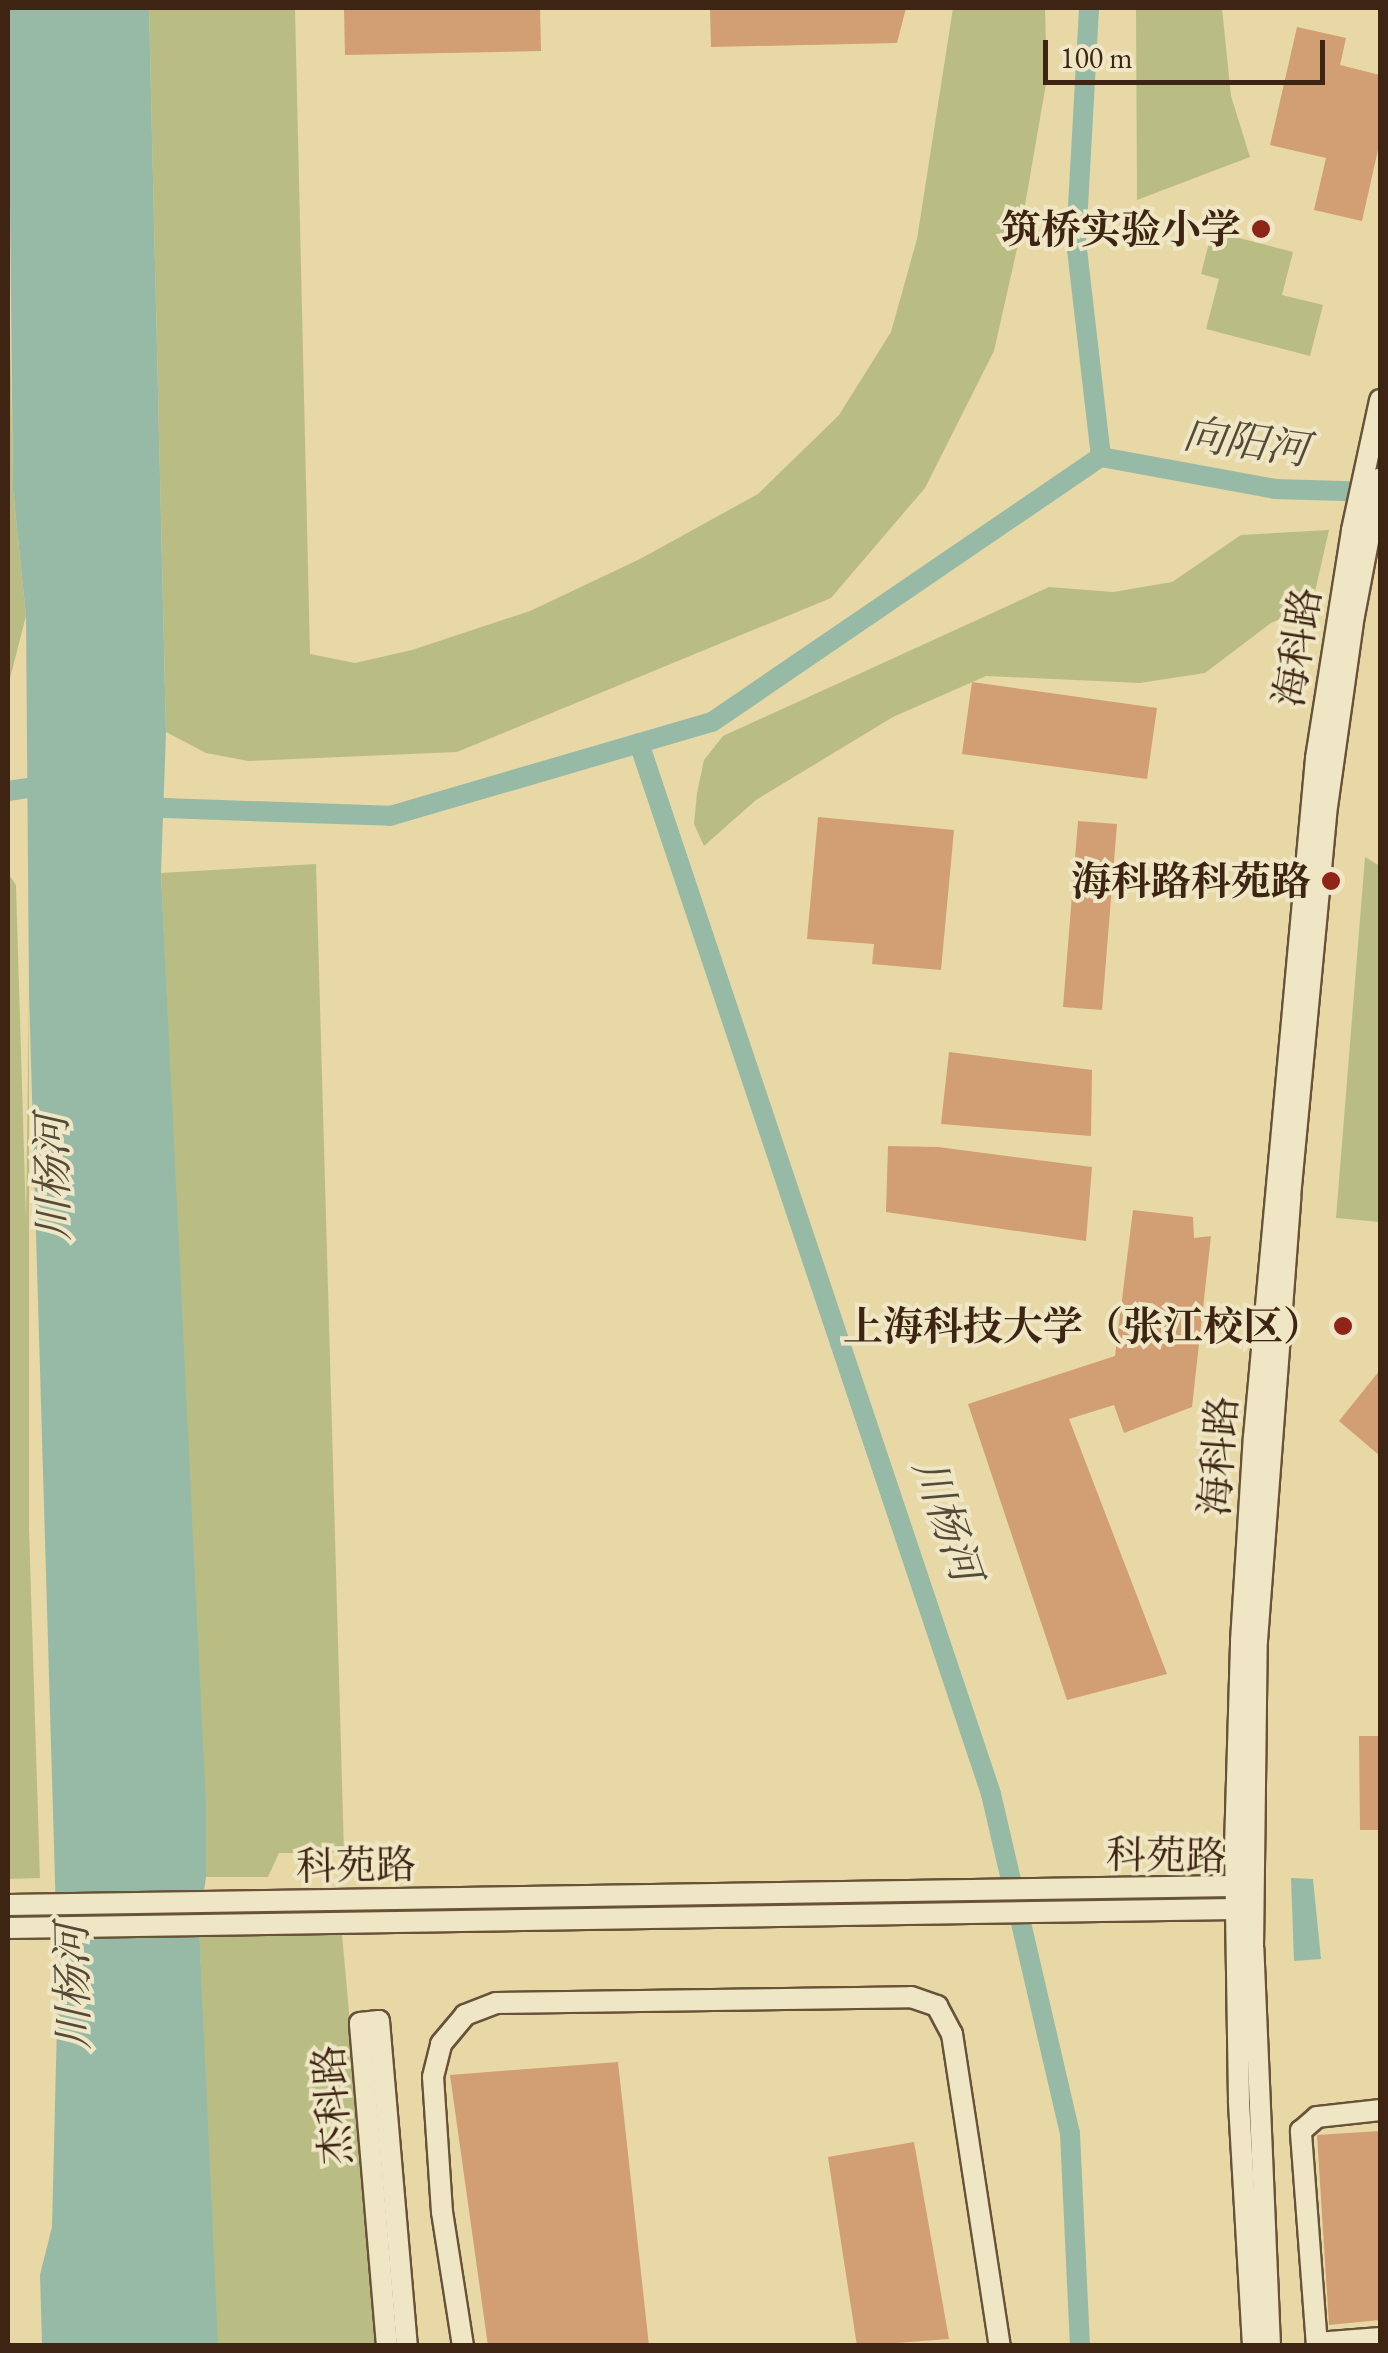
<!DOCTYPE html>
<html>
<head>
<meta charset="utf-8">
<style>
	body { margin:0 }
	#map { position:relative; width:1388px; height:2353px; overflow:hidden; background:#e7d8a6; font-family:"EB Garamond","Noto Serif SC",serif }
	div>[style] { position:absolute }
	.green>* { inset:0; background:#babd83 }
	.water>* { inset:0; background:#97baa7 }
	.canal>* { height:20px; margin:-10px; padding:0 10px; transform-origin:10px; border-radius:10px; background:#97baa7 }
	.building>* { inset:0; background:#d29e73 }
	.roads { filter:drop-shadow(2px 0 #685238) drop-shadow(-2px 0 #685238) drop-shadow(0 2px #685238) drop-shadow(0 -2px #685238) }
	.minor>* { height:20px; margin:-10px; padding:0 10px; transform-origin:10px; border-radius:10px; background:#efe6c5 }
	.dots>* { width:28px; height:28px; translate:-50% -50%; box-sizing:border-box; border:5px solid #efe6c5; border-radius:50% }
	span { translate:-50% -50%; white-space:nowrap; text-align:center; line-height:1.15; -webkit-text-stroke:8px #efe6c5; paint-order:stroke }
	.poi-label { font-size:40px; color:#3e2513; font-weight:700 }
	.right { translate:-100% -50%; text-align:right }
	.street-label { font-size:40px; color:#3e2513 }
	.water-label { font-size:42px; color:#544a38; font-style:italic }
	.frame { position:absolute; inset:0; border:10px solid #3e2513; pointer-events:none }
	.scale { position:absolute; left:1043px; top:40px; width:282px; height:45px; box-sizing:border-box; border:5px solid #3e2513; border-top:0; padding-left:12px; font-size:30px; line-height:35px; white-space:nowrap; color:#3e2513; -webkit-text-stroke:8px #efe6c5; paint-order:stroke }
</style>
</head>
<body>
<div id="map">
	<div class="green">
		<div style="clip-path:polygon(149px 8px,295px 8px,310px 654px,355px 663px,412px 650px,530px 611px,640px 559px,758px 494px,839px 415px,891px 332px,917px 239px,953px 8px,1045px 8px,1047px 78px,1019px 240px,994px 351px,925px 488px,831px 598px,457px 752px,248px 761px,206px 753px,166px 732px)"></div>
		<div style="clip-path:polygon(1136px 8px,1222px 8px,1231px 96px,1250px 157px,1137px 200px)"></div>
		<div style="clip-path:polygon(8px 222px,13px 490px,26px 616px,8px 686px)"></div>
		<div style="clip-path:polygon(1212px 231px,1293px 252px,1282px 295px,1323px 305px,1310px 356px,1206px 329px,1219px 279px,1201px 274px)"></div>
		<div style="clip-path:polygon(1329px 530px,1312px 605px,1271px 623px,1205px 673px,1140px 683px,986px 676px,893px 717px,756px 800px,704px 846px,694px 824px,697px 793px,704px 760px,723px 736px,1049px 587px,1113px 592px,1172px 582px,1241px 535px)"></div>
		<div style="clip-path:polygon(1365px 857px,1380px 866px,1380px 1222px,1336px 1218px)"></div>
		<div style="clip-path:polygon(316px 864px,344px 1853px,279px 1853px,268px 1877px,206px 1877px,161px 873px)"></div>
		<div style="clip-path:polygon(8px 873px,16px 885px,26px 1219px,29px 995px,29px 1528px,40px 1878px,8px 1879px)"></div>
		<div style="clip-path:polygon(341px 1923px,379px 2345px,216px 2345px,199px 1925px)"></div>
	</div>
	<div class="water">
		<div style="clip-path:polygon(8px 8px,149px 8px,166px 732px,161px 873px,206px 1805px,206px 1877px,199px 1925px,218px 2345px,42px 2345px,40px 2275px,52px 2227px,58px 1983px,29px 995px,26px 616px,13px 490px)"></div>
		<div style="clip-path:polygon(1291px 1878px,1313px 1879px,1321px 1959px,1294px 1961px)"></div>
	</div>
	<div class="canal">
		<div style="left:1101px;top:457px;width:177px;rotate:10.4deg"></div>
		<div style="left:1275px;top:489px;width:101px;rotate:1.7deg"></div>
		<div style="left:639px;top:743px;width:1108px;rotate:71.48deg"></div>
		<div style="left:991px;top:1794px;width:349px;rotate:76.9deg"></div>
		<div style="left:1070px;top:2134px;width:212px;rotate:87.3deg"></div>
		<div style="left:8px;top:791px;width:48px;rotate:-8.5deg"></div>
		<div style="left:136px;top:807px;width:254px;rotate:2deg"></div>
		<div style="left:390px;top:816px;width:335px;rotate:-16.3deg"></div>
		<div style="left:712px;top:722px;width:471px;rotate:-34.3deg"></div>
		<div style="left:1101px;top:457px;width:216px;rotate:-96.6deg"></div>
		<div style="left:1076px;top:242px;width:234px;rotate:-86.8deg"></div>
	</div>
	<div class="building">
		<div style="clip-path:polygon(344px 8px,540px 8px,541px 51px,345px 55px)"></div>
		<div style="clip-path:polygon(710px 8px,906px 8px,897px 43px,711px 47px)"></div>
		<div style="clip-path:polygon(1297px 27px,1346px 38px,1340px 65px,1380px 75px,1380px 141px,1362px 221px,1314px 210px,1326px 158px,1270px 145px)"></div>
		<div style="clip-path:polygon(972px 682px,1157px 708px,1147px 779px,962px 754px)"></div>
		<div style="clip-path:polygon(818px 817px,954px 830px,941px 970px,872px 964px,874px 944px,807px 939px)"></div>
		<div style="clip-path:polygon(1078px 821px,1117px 824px,1102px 1010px,1063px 1007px)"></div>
		<div style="clip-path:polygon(949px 1052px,1092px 1070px,1091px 1136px,941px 1124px)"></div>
		<div style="clip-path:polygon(888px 1146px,938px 1147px,1092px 1167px,1086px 1241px,886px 1212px)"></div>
		<div style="clip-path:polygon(1133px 1210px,1193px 1217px,1194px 1238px,1211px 1236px,1192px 1407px,1124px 1433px,1114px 1405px,1069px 1419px,1167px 1674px,1067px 1700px,968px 1404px,1115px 1356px)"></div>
		<div style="clip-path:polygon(1380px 1370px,1380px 1456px,1339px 1421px)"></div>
		<div style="clip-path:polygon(1359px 1736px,1380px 1736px,1380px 1830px,1360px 1830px)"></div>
		<div style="clip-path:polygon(618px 2062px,649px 2346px,488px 2346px,450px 2075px)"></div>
		<div style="clip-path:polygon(1380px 2131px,1380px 2320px,1329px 2325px,1317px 2135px)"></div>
		<div style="clip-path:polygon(914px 2142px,949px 2339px,857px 2346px,828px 2157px)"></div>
	</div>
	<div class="roads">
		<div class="minor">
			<div style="left:8px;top:1905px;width:1227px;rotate:-0.89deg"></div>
			<div style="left:1235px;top:1886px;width:10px;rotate:29deg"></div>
			<div style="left:8px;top:1928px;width:1228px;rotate:-0.89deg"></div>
			<div style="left:1236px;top:1909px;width:10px;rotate:-37deg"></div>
			<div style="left:1317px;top:2343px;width:63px;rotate:-4.5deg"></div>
			<div style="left:387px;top:2346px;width:324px;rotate:-94.8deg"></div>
			<div style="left:360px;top:2023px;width:19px;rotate:-6deg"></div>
			<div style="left:379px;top:2021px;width:326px;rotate:85.1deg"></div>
			<div style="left:463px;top:2346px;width:136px;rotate:-98.9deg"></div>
			<div style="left:442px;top:2212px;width:135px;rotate:-93.8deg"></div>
			<div style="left:433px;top:2077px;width:34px;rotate:-76deg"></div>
			<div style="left:441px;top:2044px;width:38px;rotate:-50deg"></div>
			<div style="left:465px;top:2015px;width:33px;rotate:-21deg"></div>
			<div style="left:496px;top:2003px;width:415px;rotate:-0.8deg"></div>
			<div style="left:911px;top:1997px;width:28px;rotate:19deg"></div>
			<div style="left:937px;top:2006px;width:32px;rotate:62deg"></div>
			<div style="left:952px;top:2034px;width:316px;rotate:81.3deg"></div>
			<div style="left:1253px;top:2346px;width:246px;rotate:-93.3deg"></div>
			<div style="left:1239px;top:2100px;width:253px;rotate:-90.9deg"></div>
			<div style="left:1235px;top:1847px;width:206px;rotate:-88.3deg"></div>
			<div style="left:1241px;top:1641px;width:204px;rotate:-86.4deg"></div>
			<div style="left:1254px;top:1437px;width:682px;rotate:-84.78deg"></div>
			<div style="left:1316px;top:758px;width:231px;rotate:-81deg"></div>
			<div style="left:1352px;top:530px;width:133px;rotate:-77.8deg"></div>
			<div style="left:1270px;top:2346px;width:398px;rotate:-92.4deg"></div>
			<div style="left:1253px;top:1948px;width:307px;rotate:-89.3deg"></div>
			<div style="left:1257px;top:1641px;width:445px;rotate:-85.7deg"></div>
			<div style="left:1290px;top:1197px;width:385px;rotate:-84.6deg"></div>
			<div style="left:1326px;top:814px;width:200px;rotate:-82deg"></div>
			<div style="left:1354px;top:616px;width:140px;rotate:-79.3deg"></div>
			<div style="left:1317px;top:2346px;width:216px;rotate:-94.3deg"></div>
			<div style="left:1301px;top:2131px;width:21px;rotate:-41deg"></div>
			<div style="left:1317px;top:2117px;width:63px;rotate:-6.3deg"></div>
		</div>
	</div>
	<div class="dots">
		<div style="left:1261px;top:229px;background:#8f2418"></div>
		<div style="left:1331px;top:881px;background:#8f2418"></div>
		<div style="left:1343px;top:1326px;background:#8f2418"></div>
	</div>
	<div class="poi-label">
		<span class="right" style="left:1241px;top:229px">筑桥实验小学</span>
		<span class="right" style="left:1311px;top:881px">海科路科苑路</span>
		<span class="right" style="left:1323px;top:1326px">上海科技大学（张江校区）</span>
	</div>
	<div class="street-label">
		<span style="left:1297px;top:647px;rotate:-81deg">海科路</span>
		<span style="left:1218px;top:1456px;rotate:-86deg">海科路</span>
		<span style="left:1166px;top:1855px;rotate:1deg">科苑路</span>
		<span style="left:356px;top:1865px;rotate:-1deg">科苑路</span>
		<span style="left:332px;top:2105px;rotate:-94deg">杰科路</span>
	</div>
	<div class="water-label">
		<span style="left:1246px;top:442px;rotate:8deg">向阳河</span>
		<span style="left:53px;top:1178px;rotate:-91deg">川杨河</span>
		<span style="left:947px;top:1520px;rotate:71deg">川杨河</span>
		<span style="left:73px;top:1987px;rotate:-91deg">川杨河</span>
	</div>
	<div class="frame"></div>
	<div class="scale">100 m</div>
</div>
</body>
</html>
